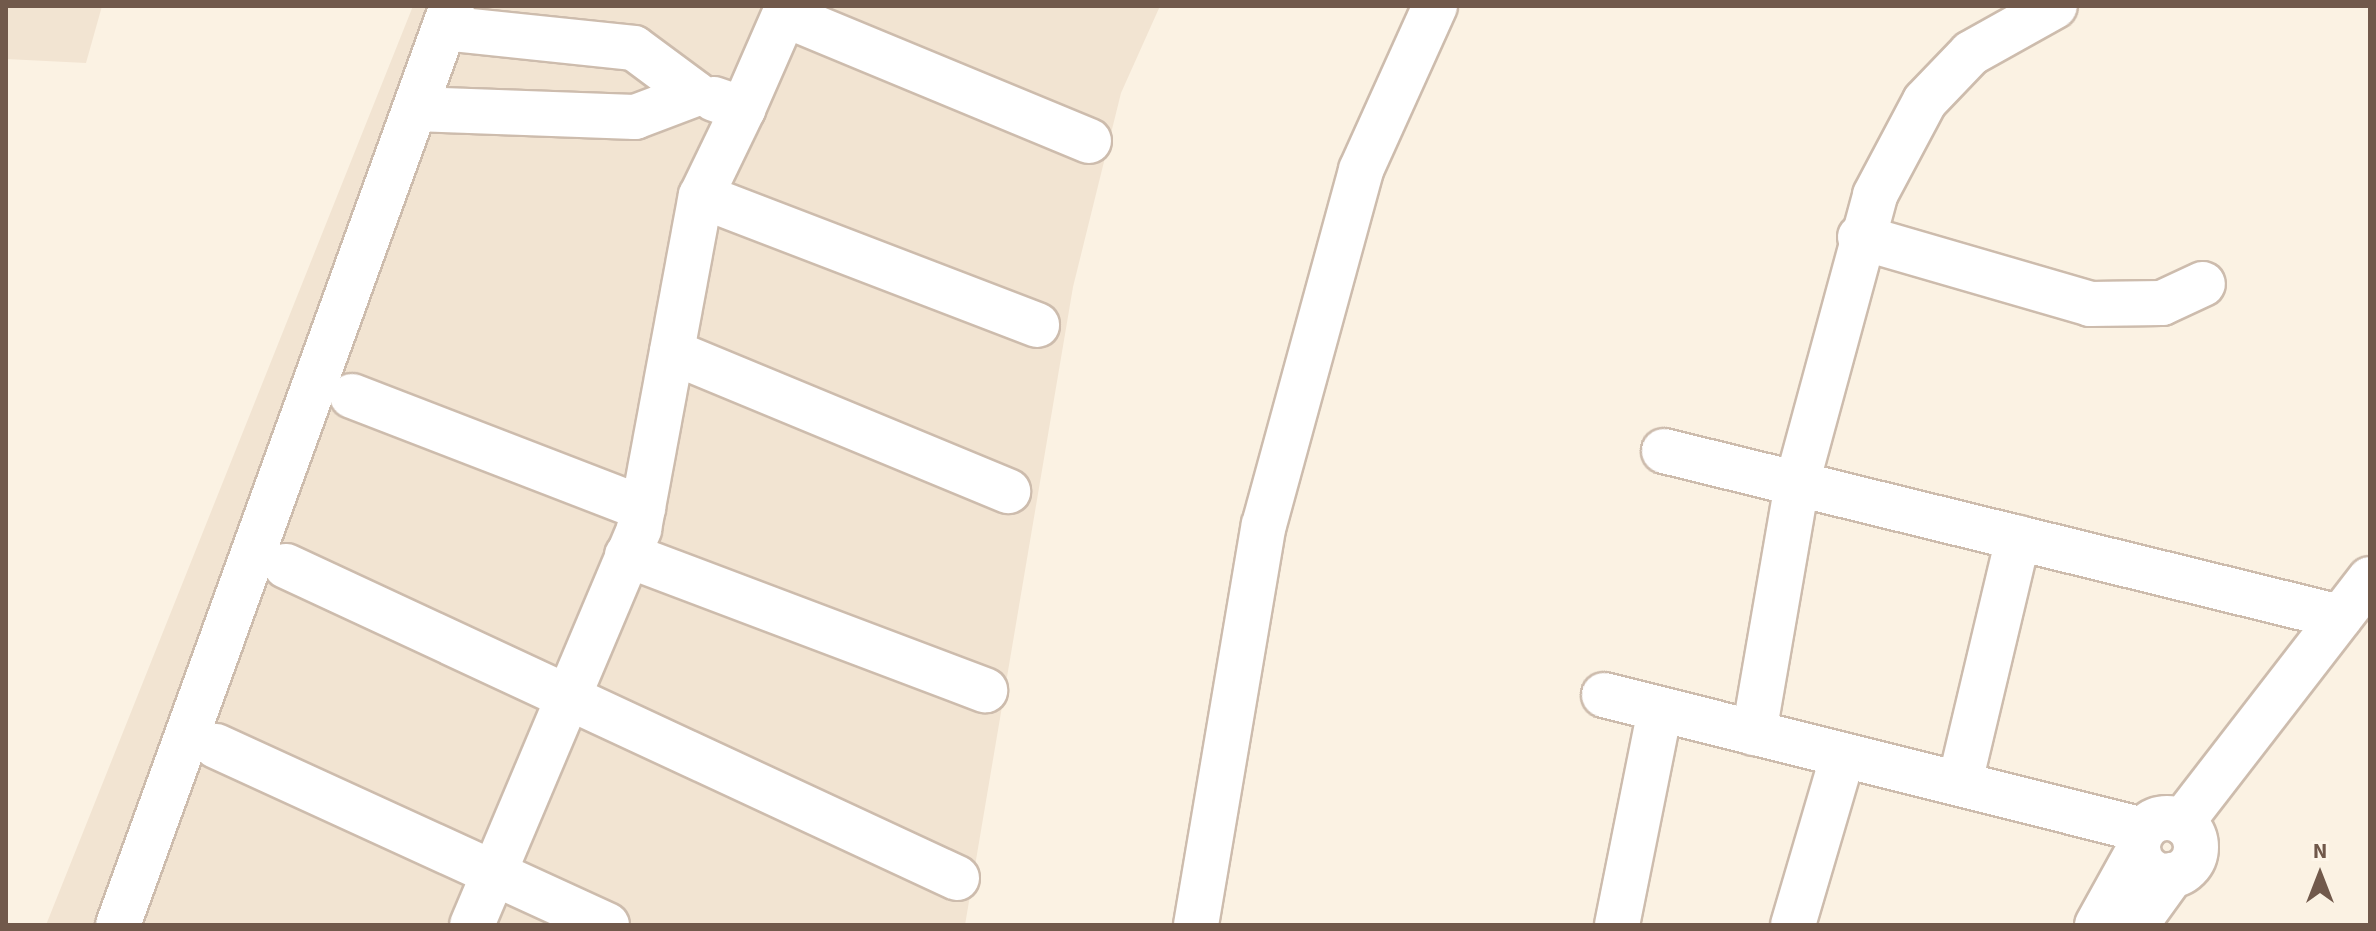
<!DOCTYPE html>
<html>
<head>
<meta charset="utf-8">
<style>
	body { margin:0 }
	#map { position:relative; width:2376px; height:931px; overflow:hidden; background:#fbf2e3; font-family:"Source Sans 3",sans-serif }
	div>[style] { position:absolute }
	.residential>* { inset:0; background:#f2e4d2 }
	.roads { filter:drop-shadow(2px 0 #cdbcad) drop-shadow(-2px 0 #cdbcad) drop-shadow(0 2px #cdbcad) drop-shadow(0 -2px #cdbcad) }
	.minor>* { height:44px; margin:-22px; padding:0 22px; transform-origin:22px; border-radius:22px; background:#fff }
	.minor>.ring { margin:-22px; padding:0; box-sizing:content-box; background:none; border:44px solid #fff; border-radius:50% }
	span { translate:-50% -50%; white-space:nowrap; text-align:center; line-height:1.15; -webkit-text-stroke:8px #fef6e9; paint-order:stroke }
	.frame { position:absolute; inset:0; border:8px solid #71594b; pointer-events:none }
	.north { position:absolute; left:2280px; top:835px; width:80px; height:80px; -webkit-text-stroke:6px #fef6e9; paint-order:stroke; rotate:0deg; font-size:22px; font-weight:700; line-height:32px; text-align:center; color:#71594b }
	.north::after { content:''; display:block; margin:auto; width:28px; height:36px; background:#71594b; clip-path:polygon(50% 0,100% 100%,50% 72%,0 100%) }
</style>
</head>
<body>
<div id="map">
	<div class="residential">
		<div style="clip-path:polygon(6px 6px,102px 6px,86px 63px,6px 59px)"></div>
		<div style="clip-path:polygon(413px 6px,1160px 6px,1121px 93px,1073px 287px,965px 925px,46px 925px)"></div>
	</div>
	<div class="roads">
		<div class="minor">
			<div style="left:785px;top:15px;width:329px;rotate:22.5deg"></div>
			<div style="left:714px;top:99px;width:31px;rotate:19deg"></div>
			<div style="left:743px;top:109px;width:112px;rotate:-66.4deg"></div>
			<div style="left:415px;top:109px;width:220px;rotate:2.1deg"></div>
			<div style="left:635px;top:117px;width:65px;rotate:-20.7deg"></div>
			<div style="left:696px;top:94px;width:77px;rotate:-143.4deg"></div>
			<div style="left:634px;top:48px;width:191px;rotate:-174deg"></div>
			<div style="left:701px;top:196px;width:360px;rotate:21deg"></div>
			<div style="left:1860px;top:237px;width:240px;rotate:16.2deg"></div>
			<div style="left:2090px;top:304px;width:72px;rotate:-0.8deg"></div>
			<div style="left:2162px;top:303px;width:45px;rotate:-24.9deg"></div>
			<div style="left:672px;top:352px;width:364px;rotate:22.5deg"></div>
			<div style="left:352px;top:396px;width:312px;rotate:21.1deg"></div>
			<div style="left:1664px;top:451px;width:696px;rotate:13.8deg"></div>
			<div style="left:627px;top:555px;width:383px;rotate:20.7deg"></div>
			<div style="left:286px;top:566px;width:740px;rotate:24.94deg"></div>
			<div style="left:1604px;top:695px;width:556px;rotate:14.06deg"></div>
			<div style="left:1754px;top:733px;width:254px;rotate:-80.2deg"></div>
			<div style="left:1797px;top:483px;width:298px;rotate:-74.8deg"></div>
			<div style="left:1875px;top:195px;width:106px;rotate:-62deg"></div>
			<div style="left:1925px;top:101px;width:66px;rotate:-46.2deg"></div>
			<div style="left:1971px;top:53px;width:96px;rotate:-29.2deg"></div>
			<div style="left:216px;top:746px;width:430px;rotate:24.6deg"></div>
			<div style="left:1960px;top:782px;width:251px;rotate:-76.6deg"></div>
			<div class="ring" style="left:2138px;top:818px;width:14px;height:14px"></div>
			<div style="left:2182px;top:822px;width:307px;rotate:-52.3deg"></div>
			<div style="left:118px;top:925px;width:978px;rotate:-70.03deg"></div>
			<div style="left:472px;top:925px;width:430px;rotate:-67.1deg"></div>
			<div style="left:639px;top:529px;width:339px;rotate:-79.5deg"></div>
			<div style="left:701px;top:196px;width:97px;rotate:-64.2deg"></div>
			<div style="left:1196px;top:925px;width:406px;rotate:-80.4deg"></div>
			<div style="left:1264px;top:525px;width:368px;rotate:-74.7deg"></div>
			<div style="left:1361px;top:170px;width:180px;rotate:-65.7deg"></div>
			<div style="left:1617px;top:925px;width:219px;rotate:-78.7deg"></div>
			<div style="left:1793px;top:925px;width:177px;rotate:-73.6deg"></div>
			<div style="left:2097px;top:925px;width:85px;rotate:-61deg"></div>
			<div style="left:2136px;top:925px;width:62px;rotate:-54.2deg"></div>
		</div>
	</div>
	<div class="frame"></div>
	<div class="north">N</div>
</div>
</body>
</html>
